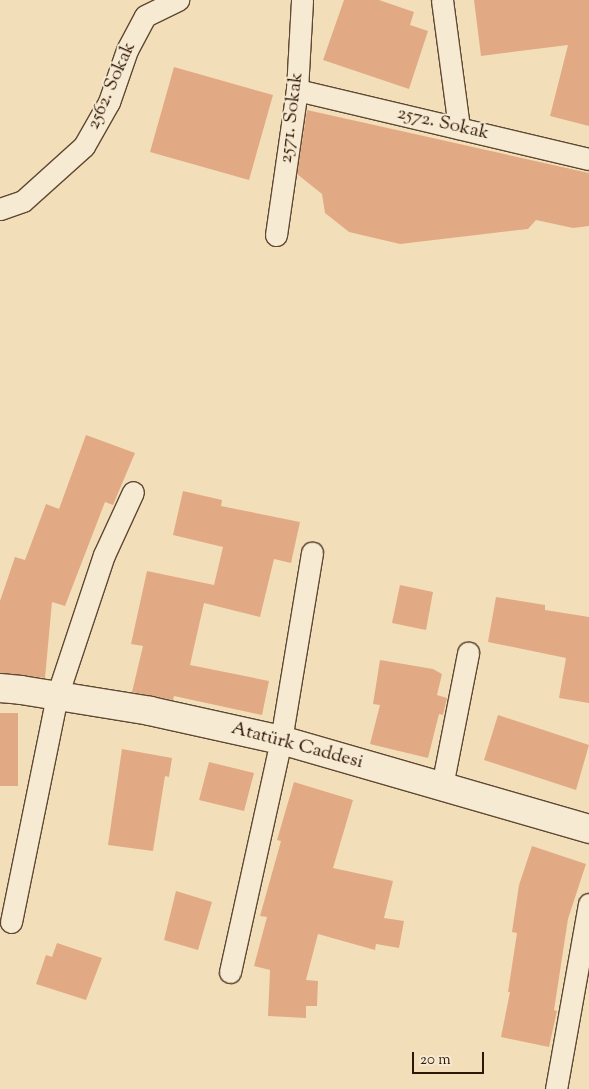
<!DOCTYPE html>
<html>
<head>
<meta charset="utf-8">
<style>
	body { margin:0 }
	#map { position:relative; width:589px; height:1089px; overflow:hidden; background:#f2dfb9; font-family:"Sorts Mill Goudy",serif }
	div>[style] { position:absolute }
	.building>* { inset:0; background:#e2aa84 }
	.roads { filter:drop-shadow(1px 0 #5f4833) drop-shadow(-1px 0 #5f4833) drop-shadow(0 1px #5f4833) drop-shadow(0 -1px #5f4833) }
	.street>* { height:21px; margin:-10.5px; padding:0 10.5px; transform-origin:10.5px; border-radius:10.5px; background:#f7ead2 }
	.secondary>* { height:28px; margin:-14px; padding:0 14px; transform-origin:14px; border-radius:14px; background:#f7ead2 }
	span { translate:-50% -50%; white-space:nowrap; text-align:center; line-height:1.15; -webkit-text-stroke:4px #f7ead2; paint-order:stroke }
	.street-label { font-size:19px; color:#2e1606 }
	.scale { position:absolute; left:412px; top:1052px; width:72px; height:22px; box-sizing:border-box; border:2px solid #2e1606; border-top:0; padding-left:6px; font-size:15px; line-height:18px; white-space:nowrap; color:#2e1606; -webkit-text-stroke:4px #f7ead2; paint-order:stroke }
</style>
</head>
<body>
<div id="map">
	<div class="building">
		<div style="clip-path:polygon(344px 0,379px 0,414px 12px,410px 25px,428px 31px,409px 89px,323px 60px)"></div>
		<div style="clip-path:polygon(474px 0,589px 0,589px 126px,550px 116px,568px 45px,481px 56px)"></div>
		<div style="clip-path:polygon(174px 67px,273px 95px,249px 180px,150px 152px)"></div>
		<div style="clip-path:polygon(307px 110px,589px 173px,589px 226px,573px 228px,536px 220px,528px 229px,400px 244px,349px 232px,325px 213px,322px 194px,297px 174px)"></div>
		<div style="clip-path:polygon(86px 435px,135px 453px,113px 505px,105px 502px,65px 606px,52px 602px,45px 678px,0 673px,0 601px,15px 557px,25px 560px,46px 504px,59px 509px)"></div>
		<div style="clip-path:polygon(183px 491px,222px 500px,221px 506px,300px 522px,291px 563px,274px 559px,260px 617px,204px 603px,190px 665px,269px 681px,262px 715px,174px 696px,173px 700px,132px 692px,143px 646px,131px 644px,147px 571px,214px 585px,223px 547px,173px 535px)"></div>
		<div style="clip-path:polygon(400px 585px,433px 592px,426px 630px,392px 623px)"></div>
		<div style="clip-path:polygon(496px 597px,545px 605px,545px 610px,589px 617px,589px 703px,559px 698px,566px 658px,488px 642px)"></div>
		<div style="clip-path:polygon(380px 660px,433px 669px,442px 674px,437px 695px,447px 698px,443px 715px,439px 714px,428px 758px,370px 744px,380px 705px,373px 704px)"></div>
		<div style="clip-path:polygon(0 713px,18px 713px,18px 786px,0 786px)"></div>
		<div style="clip-path:polygon(498px 715px,589px 745px,576px 790px,484px 760px)"></div>
		<div style="clip-path:polygon(122px 749px,172px 758px,169px 777px,165px 776px,153px 851px,108px 845px)"></div>
		<div style="clip-path:polygon(209px 762px,254px 773px,244px 811px,199px 800px)"></div>
		<div style="clip-path:polygon(294px 782px,353px 800px,333px 868px,393px 881px,384px 918px,404px 921px,399px 948px,376px 944px,375px 950px,318px 934px,306px 980px,318px 981px,317px 1006px,306px 1006px,306px 1018px,268px 1016px,270px 970px,254px 966px,267px 917px,260px 916px,281px 841px,277px 840px)"></div>
		<div style="clip-path:polygon(532px 846px,586px 864px,568px 919px,554px 1010px,557px 1011px,549px 1047px,501px 1037px,510px 992px,508px 992px,517px 933px,512px 932px,519px 885px)"></div>
		<div style="clip-path:polygon(176px 891px,212px 902px,198px 950px,164px 940px)"></div>
		<div style="clip-path:polygon(57px 943px,102px 958px,86px 1000px,36px 984px,46px 955px,52px 957px)"></div>
	</div>
	<div class="roads">
		<div class="street">
			<div style="left:442px;top:0;width:129px;rotate:82.4deg"></div>
			<div style="left:297px;top:90px;width:300px;rotate:13.3deg"></div>
			<div style="left:0;top:209px;width:24px;rotate:-19deg"></div>
			<div style="left:23px;top:201px;width:82px;rotate:-42deg"></div>
			<div style="left:84px;top:146px;width:51px;rotate:-60.4deg"></div>
			<div style="left:109px;top:102px;width:55px;rotate:-70.9deg"></div>
			<div style="left:127px;top:50px;width:38px;rotate:-62deg"></div>
			<div style="left:145px;top:16px;width:37px;rotate:-26deg"></div>
			<div style="left:276px;top:235px;width:147px;rotate:-81.8deg"></div>
			<div style="left:297px;top:90px;width:90px;rotate:-86.8deg"></div>
			<div style="left:442px;top:786px;width:136px;rotate:-78.9deg"></div>
			<div style="left:11px;top:922px;width:231px;rotate:-78.5deg"></div>
			<div style="left:57px;top:696px;width:149px;rotate:-71.6deg"></div>
			<div style="left:104px;top:555px;width:69px;rotate:-65.3deg"></div>
			<div style="left:230px;top:972px;width:238px;rotate:-77.6deg"></div>
			<div style="left:281px;top:740px;width:190px;rotate:-80.6deg"></div>
			<div style="left:556px;top:1089px;width:188px;rotate:-79.9deg"></div>
		</div>
		<div class="secondary">
			<div style="left:0;top:688px;width:21px;rotate:5deg"></div>
			<div style="left:21px;top:690px;width:131px;rotate:9.2deg"></div>
			<div style="left:150px;top:711px;width:134px;rotate:12.5deg"></div>
			<div style="left:281px;top:740px;width:321px;rotate:16.1deg"></div>
		</div>
	</div>
	<div class="street-label">
		<span style="left:112px;top:86px;rotate:-66deg">2562. Sokak</span>
		<span style="left:292px;top:118px;rotate:-83deg">2571. Sokak</span>
		<span style="left:443px;top:124px;rotate:13deg">2572. Sokak</span>
		<span style="left:297px;top:746px;rotate:15deg">Atatürk Caddesi</span>
	</div>
	<div class="scale">20 m</div>
</div>
</body>
</html>
